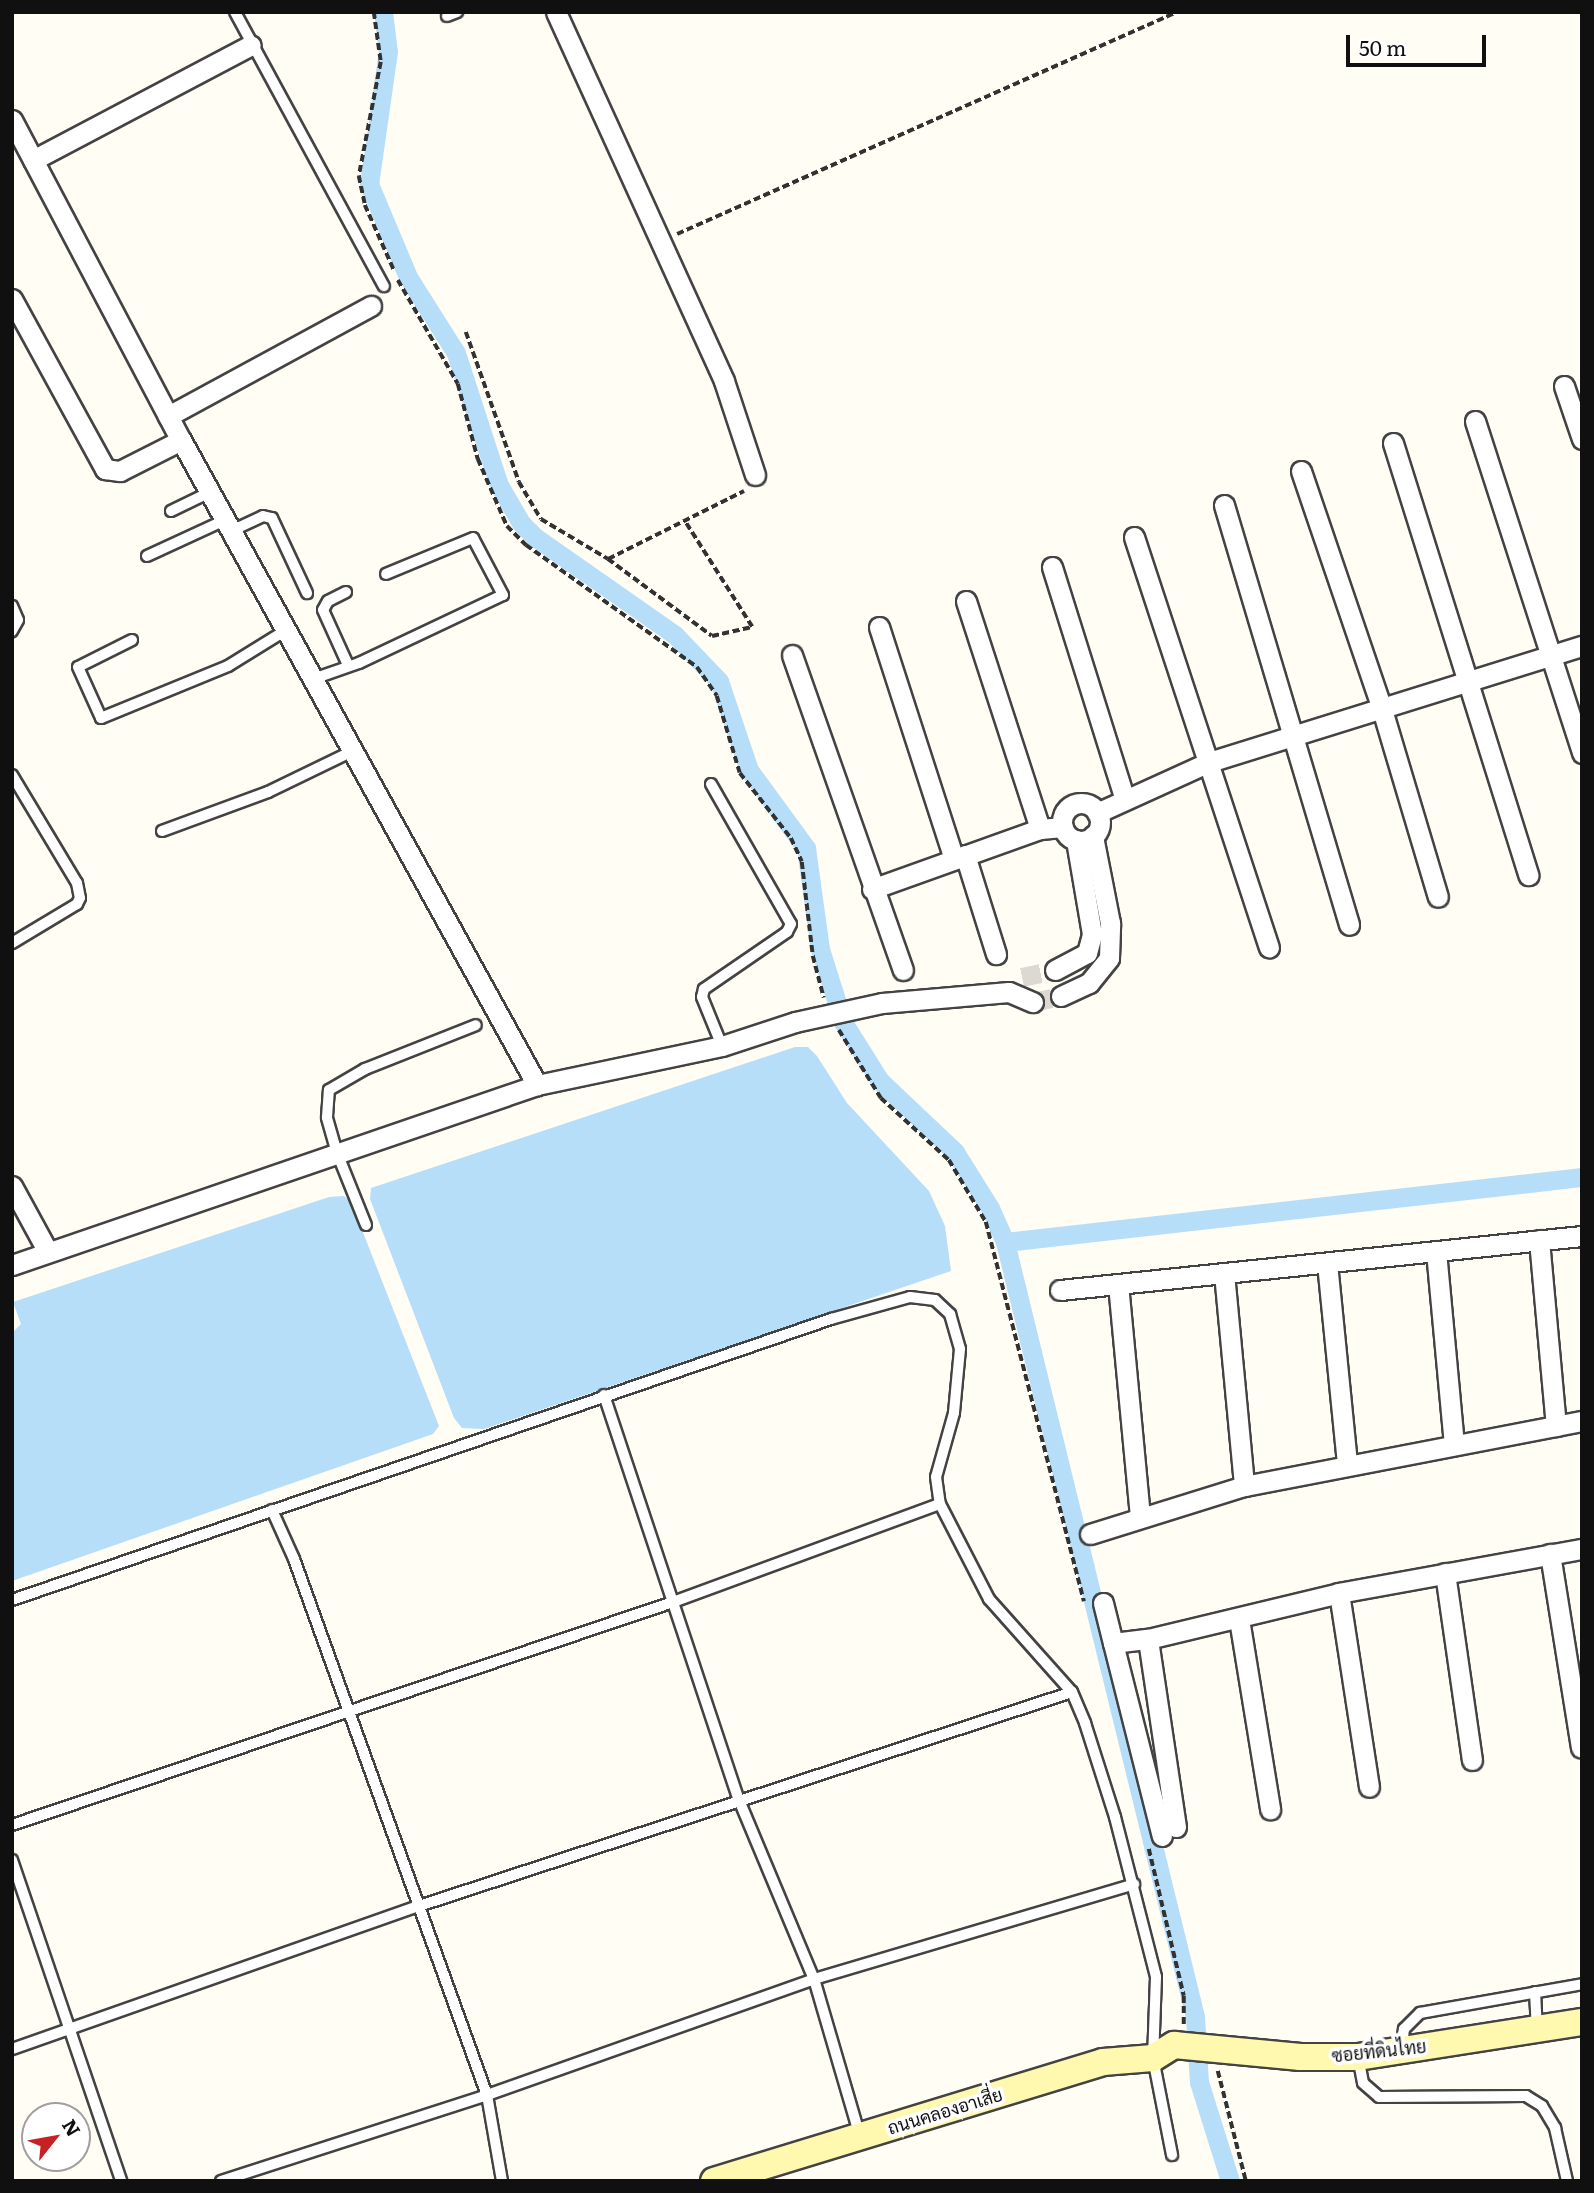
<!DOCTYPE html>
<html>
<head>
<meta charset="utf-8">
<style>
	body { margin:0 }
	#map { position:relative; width:1594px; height:2193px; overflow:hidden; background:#fffdf4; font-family:Literata,Sarabun,serif }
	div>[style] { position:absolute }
	.water>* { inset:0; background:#b6def9 }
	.canal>* { height:19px; margin:-9.5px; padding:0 9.5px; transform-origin:9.5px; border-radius:9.5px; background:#b6def9 }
	.street-tunnel>* { height:19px; margin-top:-9.5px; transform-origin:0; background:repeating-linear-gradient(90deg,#dbd9d2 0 19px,transparent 0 29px) }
	.path>* { height:3.5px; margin-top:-1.75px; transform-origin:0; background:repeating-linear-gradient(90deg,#323232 0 7px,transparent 0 10.5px) }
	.roads { filter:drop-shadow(2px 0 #434343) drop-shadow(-2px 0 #434343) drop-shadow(0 2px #434343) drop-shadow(0 -2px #434343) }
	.lane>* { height:10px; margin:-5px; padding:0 5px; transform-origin:5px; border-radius:5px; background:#fff }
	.street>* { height:19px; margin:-9.5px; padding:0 9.5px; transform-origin:9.5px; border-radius:9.5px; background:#fff }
	.street>.ring { margin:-9.5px; padding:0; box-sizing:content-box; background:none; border:19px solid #fff; border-radius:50% }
	.secondary>* { height:26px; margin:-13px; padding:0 13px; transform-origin:13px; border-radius:13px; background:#fff8af }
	span { translate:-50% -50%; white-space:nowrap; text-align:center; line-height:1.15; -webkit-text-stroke:7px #fff; paint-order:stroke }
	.street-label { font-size:18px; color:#101010 }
	.frame { position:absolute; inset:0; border:14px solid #101010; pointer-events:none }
	.north { position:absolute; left:21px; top:2102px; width:70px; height:70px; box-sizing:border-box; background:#fff; border:2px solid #9f9f9f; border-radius:50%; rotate:59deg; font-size:19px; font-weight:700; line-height:28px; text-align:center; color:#101010 }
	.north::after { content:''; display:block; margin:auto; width:24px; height:32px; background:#c82125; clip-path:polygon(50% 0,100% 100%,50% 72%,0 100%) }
	.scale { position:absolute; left:1346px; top:35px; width:140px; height:32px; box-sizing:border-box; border:4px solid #101010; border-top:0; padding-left:9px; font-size:21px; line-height:24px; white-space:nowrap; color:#101010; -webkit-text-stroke:5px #fff; paint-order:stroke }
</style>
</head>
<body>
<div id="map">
	<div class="water">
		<div style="clip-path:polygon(795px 1047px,808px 1047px,817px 1056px,847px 1103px,929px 1191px,945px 1226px,951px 1271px,484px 1429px,462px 1428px,454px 1418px,370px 1199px,371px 1188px)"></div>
		<div style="clip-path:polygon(329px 1197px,344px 1196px,351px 1202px,439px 1426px,433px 1434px,12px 1581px,12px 1333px,21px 1324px,13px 1302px)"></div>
	</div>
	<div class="canal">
		<div style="left:383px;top:12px;width:39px;rotate:83deg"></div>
		<div style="left:388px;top:51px;width:134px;rotate:98.1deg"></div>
		<div style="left:369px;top:184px;width:101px;rotate:67.2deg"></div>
		<div style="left:408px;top:277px;width:90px;rotate:57.7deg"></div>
		<div style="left:456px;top:353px;width:139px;rotate:72deg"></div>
		<div style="left:499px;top:485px;width:44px;rotate:59.9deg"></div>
		<div style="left:521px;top:523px;width:20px;rotate:45deg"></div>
		<div style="left:535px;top:537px;width:171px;rotate:35deg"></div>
		<div style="left:675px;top:635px;width:64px;rotate:46.3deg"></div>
		<div style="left:719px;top:681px;width:94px;rotate:71.4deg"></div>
		<div style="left:749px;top:770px;width:97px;rotate:53.8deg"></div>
		<div style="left:806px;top:848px;width:102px;rotate:82.1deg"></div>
		<div style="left:820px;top:949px;width:77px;rotate:72.5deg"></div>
		<div style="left:843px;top:1022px;width:70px;rotate:57.9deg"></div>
		<div style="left:880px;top:1081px;width:103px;rotate:43.4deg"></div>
		<div style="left:955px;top:1152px;width:66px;rotate:58deg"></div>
		<div style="left:990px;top:1208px;width:37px;rotate:66deg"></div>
		<div style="left:1005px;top:1242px;width:798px;rotate:76.22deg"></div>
		<div style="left:1195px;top:2017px;width:65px;rotate:86.5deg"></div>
		<div style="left:1199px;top:2082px;width:104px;rotate:72.6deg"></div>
		<div style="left:1005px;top:1242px;width:581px;rotate:-6.43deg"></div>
	</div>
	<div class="street-tunnel">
		<div style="left:1022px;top:977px;width:34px;rotate:-12deg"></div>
		<div style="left:1033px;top:1002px;width:29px;rotate:-12deg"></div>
	</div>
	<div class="path">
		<div style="left:374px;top:12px;width:50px;rotate:82deg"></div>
		<div style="left:381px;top:62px;width:116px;rotate:100.9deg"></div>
		<div style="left:359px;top:176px;width:30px;rotate:78deg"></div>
		<div style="left:365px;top:205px;width:71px;rotate:66deg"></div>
		<div style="left:677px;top:234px;width:547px;rotate:-23.94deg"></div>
		<div style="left:398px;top:280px;width:120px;rotate:60deg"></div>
		<div style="left:458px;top:384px;width:78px;rotate:75.1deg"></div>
		<div style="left:478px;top:459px;width:73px;rotate:66.6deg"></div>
		<div style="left:507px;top:526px;width:27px;rotate:45deg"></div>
		<div style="left:526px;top:545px;width:210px;rotate:35.5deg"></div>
		<div style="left:697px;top:667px;width:35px;rotate:55deg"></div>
		<div style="left:717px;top:696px;width:80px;rotate:73.4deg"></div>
		<div style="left:740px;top:773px;width:83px;rotate:51.9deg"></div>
		<div style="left:791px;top:838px;width:26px;rotate:65deg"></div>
		<div style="left:802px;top:862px;width:95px;rotate:83.3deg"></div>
		<div style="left:813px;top:956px;width:43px;rotate:75.3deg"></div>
		<div style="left:466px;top:332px;width:159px;rotate:70.5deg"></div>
		<div style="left:519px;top:482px;width:43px;rotate:59.3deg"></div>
		<div style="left:541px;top:519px;width:78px;rotate:30.8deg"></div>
		<div style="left:608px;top:559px;width:129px;rotate:36.5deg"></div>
		<div style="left:712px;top:636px;width:41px;rotate:-12.7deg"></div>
		<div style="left:752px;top:627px;width:125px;rotate:-122.5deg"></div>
		<div style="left:608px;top:559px;width:152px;rotate:-26.6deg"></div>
		<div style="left:839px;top:1030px;width:80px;rotate:58.3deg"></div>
		<div style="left:881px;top:1098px;width:92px;rotate:42.4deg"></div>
		<div style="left:949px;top:1160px;width:72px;rotate:59.2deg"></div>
		<div style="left:986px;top:1222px;width:392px;rotate:75.5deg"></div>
		<div style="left:1149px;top:1849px;width:151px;rotate:76.6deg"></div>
		<div style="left:1184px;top:1996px;width:30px;rotate:90deg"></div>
		<div style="left:1218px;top:2071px;width:114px;rotate:75.7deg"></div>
	</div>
	<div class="roads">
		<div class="lane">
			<div style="left:235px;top:12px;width:312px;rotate:61.5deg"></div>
			<div style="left:447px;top:16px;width:11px;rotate:-22deg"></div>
			<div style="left:171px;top:511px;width:43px;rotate:-26deg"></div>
			<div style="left:231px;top:531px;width:35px;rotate:-25deg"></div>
			<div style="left:263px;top:516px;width:9px;rotate:13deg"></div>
			<div style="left:272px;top:518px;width:83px;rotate:65deg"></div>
			<div style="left:147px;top:556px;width:86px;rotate:-24.8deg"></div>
			<div style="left:346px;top:592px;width:20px;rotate:153deg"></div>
			<div style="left:328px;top:601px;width:10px;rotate:119deg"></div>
			<div style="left:323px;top:610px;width:60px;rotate:65.6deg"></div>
			<div style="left:12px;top:606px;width:15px;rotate:67deg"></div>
			<div style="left:18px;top:620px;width:13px;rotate:119deg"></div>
			<div style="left:132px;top:640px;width:60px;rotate:153.4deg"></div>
			<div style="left:78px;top:667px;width:56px;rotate:65.7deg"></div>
			<div style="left:101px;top:718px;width:137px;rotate:-22.3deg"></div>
			<div style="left:228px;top:666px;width:68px;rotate:-31.8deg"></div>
			<div style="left:313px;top:679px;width:49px;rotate:-19.2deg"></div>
			<div style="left:359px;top:663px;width:159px;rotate:-25.3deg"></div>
			<div style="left:503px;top:595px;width:64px;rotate:-117.8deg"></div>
			<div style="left:473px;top:538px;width:94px;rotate:157.5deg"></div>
			<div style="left:12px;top:775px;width:126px;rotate:59deg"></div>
			<div style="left:77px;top:883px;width:15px;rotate:79deg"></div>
			<div style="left:80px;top:898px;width:7px;rotate:117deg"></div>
			<div style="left:77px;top:904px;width:76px;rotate:149deg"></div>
			<div style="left:711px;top:784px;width:161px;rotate:60.3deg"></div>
			<div style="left:791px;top:924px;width:9px;rotate:117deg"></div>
			<div style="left:787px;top:932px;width:101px;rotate:145.5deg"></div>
			<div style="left:704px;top:989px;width:8px;rotate:104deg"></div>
			<div style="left:702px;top:997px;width:53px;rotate:67.8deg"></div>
			<div style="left:162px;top:831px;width:113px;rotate:-20.2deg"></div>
			<div style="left:268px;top:792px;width:94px;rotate:-25.8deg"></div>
			<div style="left:366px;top:1225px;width:78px;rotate:-111.9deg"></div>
			<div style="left:337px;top:1153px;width:37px;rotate:-106deg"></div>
			<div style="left:327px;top:1117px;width:27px;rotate:-86deg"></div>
			<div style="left:329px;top:1090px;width:42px;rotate:-30.3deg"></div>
			<div style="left:365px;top:1069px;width:119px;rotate:-21.6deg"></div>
			<div style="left:604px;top:1395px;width:427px;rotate:71.6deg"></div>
			<div style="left:739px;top:1800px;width:194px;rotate:67.3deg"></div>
			<div style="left:814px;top:1979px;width:164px;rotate:73.7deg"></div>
			<div style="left:272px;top:1510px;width:54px;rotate:65.8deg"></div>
			<div style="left:294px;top:1559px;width:570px;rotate:70.2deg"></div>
			<div style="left:487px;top:2095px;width:87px;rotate:80.1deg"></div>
			<div style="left:12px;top:1600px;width:866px;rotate:-18.94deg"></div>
			<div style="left:831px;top:1319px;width:82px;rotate:-15.6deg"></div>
			<div style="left:910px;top:1297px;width:25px;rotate:7deg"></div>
			<div style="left:935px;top:1300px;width:21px;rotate:43deg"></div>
			<div style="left:950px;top:1314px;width:36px;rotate:74deg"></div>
			<div style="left:960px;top:1349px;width:64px;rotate:95.4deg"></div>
			<div style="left:954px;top:1413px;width:66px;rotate:105.7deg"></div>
			<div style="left:936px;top:1477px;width:27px;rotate:82deg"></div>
			<div style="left:940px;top:1504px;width:107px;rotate:62.7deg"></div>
			<div style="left:989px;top:1599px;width:125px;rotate:48.3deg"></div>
			<div style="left:1072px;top:1692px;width:34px;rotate:67deg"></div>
			<div style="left:1085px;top:1723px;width:99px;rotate:72.3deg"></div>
			<div style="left:1115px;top:1817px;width:165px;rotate:75.6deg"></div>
			<div style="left:1156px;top:1977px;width:81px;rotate:92.1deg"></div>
			<div style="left:1153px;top:2058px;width:99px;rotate:78.9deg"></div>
			<div style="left:12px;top:1825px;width:698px;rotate:-18.64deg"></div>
			<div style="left:673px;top:1602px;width:284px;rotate:-20.2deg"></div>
			<div style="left:12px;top:1860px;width:339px;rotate:71.2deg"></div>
			<div style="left:1535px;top:1992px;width:34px;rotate:87deg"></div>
			<div style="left:12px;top:2049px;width:431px;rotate:-19.4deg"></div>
			<div style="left:419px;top:1906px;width:687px;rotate:-18.14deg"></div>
			<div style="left:1402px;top:2050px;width:21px;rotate:-85deg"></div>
			<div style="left:1404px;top:2029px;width:23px;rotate:-45deg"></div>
			<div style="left:1420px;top:2013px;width:165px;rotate:-10.1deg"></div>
			<div style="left:1358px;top:2057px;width:26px;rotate:79deg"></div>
			<div style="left:1363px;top:2083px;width:21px;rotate:41deg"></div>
			<div style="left:1379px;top:2097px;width:147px;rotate:-0.4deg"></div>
			<div style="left:1526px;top:2096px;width:19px;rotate:32deg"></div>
			<div style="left:1542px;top:2106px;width:26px;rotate:59deg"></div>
			<div style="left:1555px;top:2128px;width:54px;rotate:77.2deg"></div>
			<div style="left:221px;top:2181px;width:280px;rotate:-17.9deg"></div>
			<div style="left:487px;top:2095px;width:347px;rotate:-19.5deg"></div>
			<div style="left:814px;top:1979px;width:334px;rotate:-16.5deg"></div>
		</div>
		<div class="street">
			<div style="left:556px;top:12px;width:405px;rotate:65.5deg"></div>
			<div style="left:724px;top:381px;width:99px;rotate:71.7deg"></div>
			<div style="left:12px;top:120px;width:362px;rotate:62.2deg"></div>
			<div style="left:181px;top:440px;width:737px;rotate:61.1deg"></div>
			<div style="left:33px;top:160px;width:246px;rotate:-27.8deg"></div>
			<div style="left:12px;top:299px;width:194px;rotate:61.3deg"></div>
			<div style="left:105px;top:469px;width:15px;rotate:8deg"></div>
			<div style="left:120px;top:471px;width:68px;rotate:-26.9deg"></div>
			<div style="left:1564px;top:386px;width:56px;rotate:71.2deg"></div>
			<div style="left:168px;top:416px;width:231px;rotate:-28.5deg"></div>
			<div style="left:1475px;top:421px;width:349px;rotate:72.1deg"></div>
			<div style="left:1393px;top:443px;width:453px;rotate:72.6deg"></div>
			<div style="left:1301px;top:471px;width:248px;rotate:71.2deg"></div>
			<div style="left:1381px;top:706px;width:199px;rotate:73.4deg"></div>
			<div style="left:1224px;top:505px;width:438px;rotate:73.4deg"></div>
			<div style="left:1134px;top:537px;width:432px;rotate:71.8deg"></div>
			<div style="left:1052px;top:567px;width:241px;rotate:72.6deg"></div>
			<div style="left:966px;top:601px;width:240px;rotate:72deg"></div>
			<div style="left:879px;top:627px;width:244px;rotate:72.1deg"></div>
			<div style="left:792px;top:655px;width:334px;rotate:70.6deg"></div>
			<div class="ring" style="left:1062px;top:803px;width:19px;height:19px"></div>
			<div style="left:1097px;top:813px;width:123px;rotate:-24.5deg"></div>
			<div style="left:1209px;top:762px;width:391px;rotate:-17.3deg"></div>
			<div style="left:965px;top:855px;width:104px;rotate:72.6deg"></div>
			<div style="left:872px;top:889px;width:178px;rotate:-19.7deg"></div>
			<div style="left:1040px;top:829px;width:23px;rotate:-5deg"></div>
			<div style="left:1055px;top:970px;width:36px;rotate:-28deg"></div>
			<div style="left:1087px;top:953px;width:20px;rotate:-75deg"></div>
			<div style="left:1092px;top:934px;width:95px;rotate:-99.7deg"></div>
			<div style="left:1061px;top:996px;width:31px;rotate:-25deg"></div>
			<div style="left:1089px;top:983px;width:32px;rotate:-51deg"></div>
			<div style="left:1109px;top:958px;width:35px;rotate:-88deg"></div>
			<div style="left:1110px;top:923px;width:89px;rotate:-101.1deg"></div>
			<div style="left:12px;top:1186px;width:75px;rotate:61.4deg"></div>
			<div style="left:1539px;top:1240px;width:187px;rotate:84.8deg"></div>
			<div style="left:1436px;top:1251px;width:195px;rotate:84.7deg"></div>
			<div style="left:1327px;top:1263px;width:203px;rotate:84.3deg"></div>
			<div style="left:12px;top:1265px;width:555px;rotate:-18.92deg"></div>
			<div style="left:537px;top:1085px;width:189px;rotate:-11.9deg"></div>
			<div style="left:722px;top:1046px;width:77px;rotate:-18.2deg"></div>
			<div style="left:795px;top:1022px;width:89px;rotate:-12.3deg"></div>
			<div style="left:882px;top:1003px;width:127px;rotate:-5deg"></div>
			<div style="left:1009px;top:992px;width:26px;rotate:23deg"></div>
			<div style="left:1224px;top:1273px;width:214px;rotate:84.6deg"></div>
			<div style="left:1118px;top:1284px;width:233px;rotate:84.6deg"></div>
			<div style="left:1060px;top:1290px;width:525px;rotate:-5.91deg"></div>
			<div style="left:1090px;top:1534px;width:161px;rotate:-17.3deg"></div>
			<div style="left:1244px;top:1486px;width:344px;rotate:-10.9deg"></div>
			<div style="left:1550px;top:1554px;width:196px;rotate:80.9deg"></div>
			<div style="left:1445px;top:1573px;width:189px;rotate:81.8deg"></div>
			<div style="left:1339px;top:1593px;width:196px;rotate:81.2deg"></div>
			<div style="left:1103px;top:1603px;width:41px;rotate:76deg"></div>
			<div style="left:1113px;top:1643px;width:35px;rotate:-7deg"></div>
			<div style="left:1239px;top:1619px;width:193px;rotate:80.7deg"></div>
			<div style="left:1113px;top:1643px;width:199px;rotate:75.8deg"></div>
			<div style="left:1176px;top:1827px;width:190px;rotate:-98.5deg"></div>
			<div style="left:1148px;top:1639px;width:196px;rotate:-13.5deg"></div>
			<div style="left:1339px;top:1593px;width:247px;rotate:-10.3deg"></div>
		</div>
		<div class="secondary">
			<div style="left:714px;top:2181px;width:407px;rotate:-17deg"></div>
			<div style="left:1103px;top:2062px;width:50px;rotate:-4.6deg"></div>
			<div style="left:1153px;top:2058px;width:25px;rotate:-32deg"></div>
			<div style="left:1174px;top:2045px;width:127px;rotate:5.4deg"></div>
			<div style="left:1300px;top:2057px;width:58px"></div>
			<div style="left:1358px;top:2057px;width:227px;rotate:-8.9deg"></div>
		</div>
	</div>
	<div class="street-label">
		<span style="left:1379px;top:2051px;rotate:-6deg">ซอยที่ดินไทย</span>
		<span style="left:945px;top:2111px;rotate:-17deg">ถนนคลองอาเสี่ย</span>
	</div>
	<div class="frame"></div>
	<div class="north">N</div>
	<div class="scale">50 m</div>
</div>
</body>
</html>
